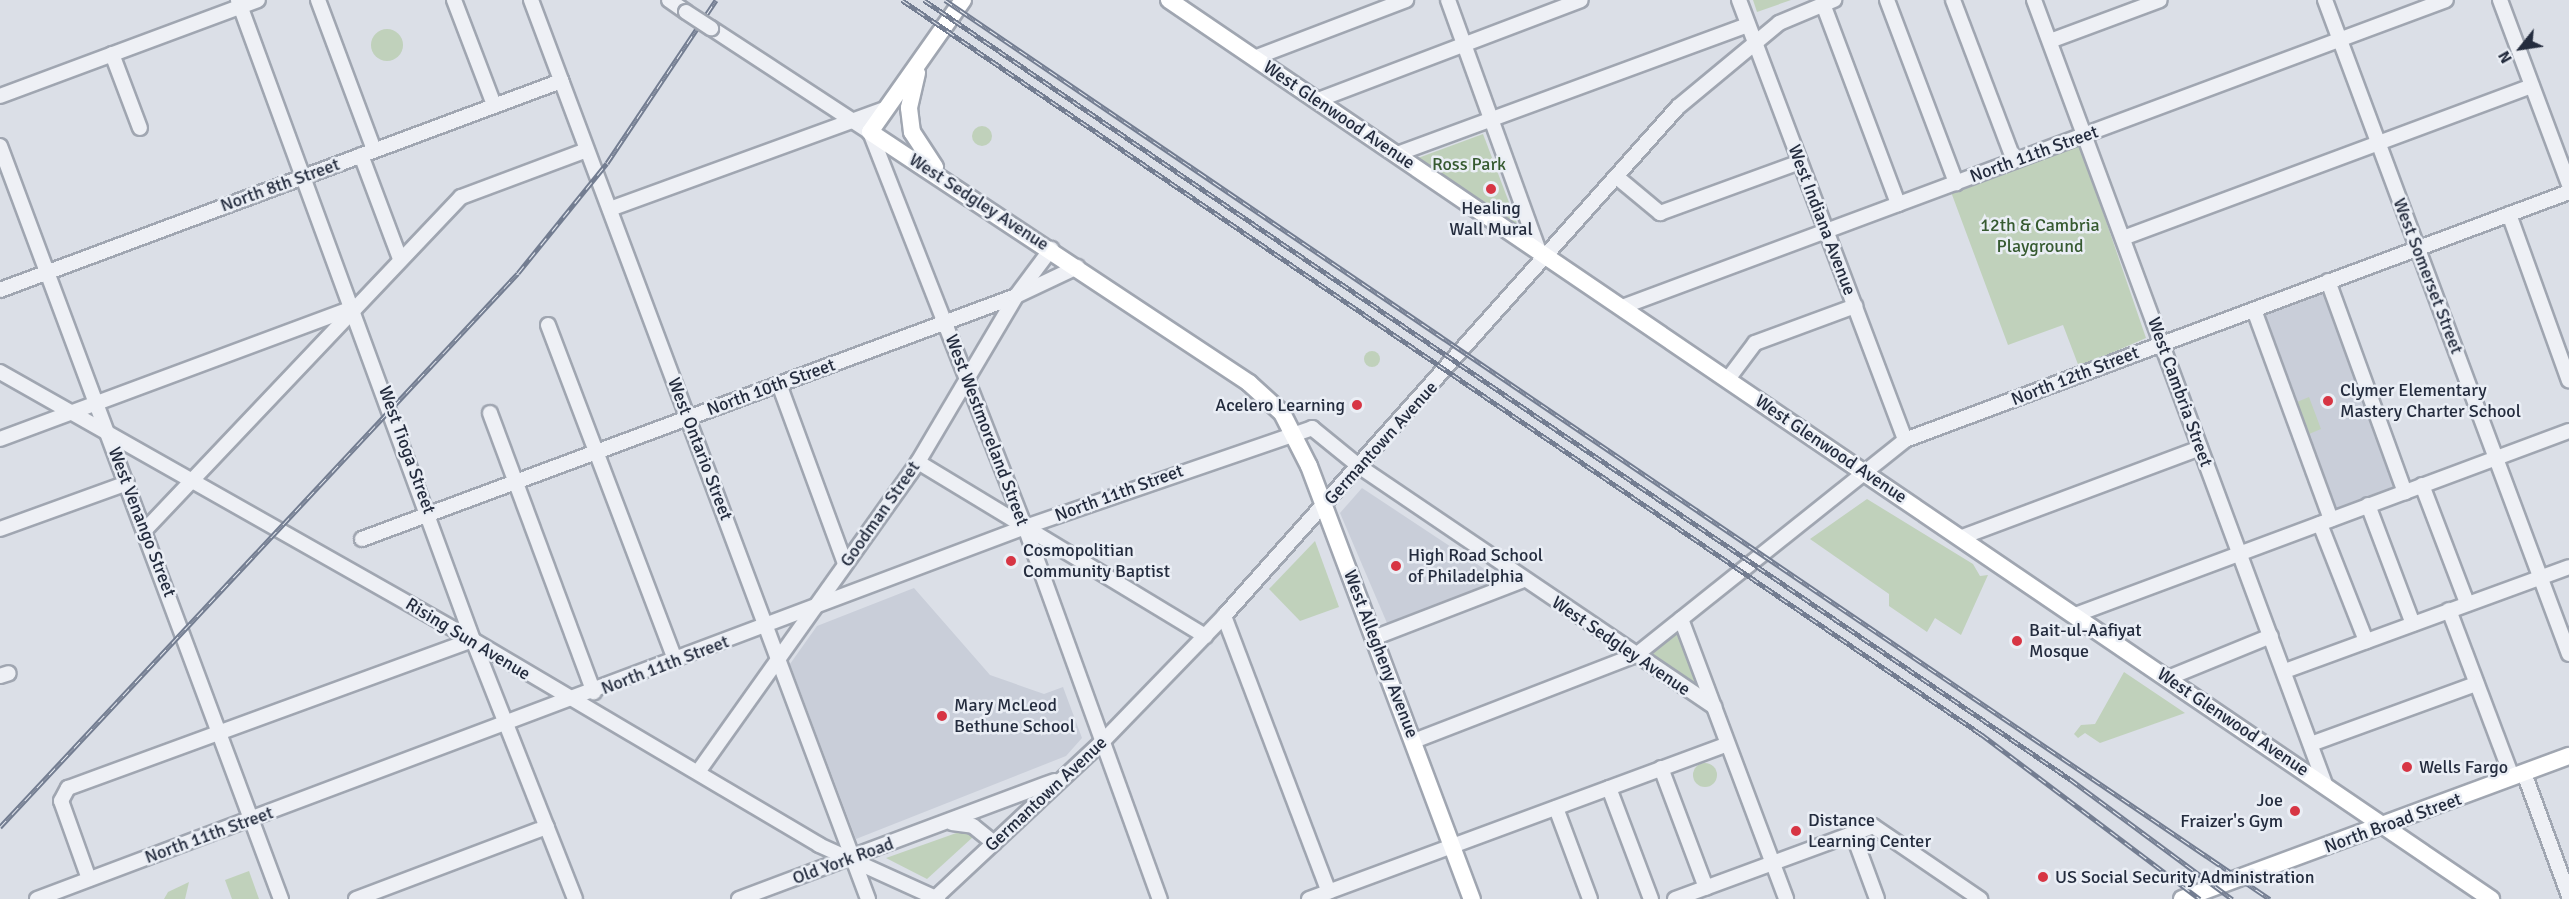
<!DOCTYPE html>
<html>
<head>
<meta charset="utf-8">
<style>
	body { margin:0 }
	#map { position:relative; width:2569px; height:899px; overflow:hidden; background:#dbdfe7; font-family:Signika,sans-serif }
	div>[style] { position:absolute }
	.built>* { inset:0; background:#c9ced9 }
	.green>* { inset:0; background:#c0d1bb }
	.round { border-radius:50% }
	.roads { filter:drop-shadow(2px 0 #a0a6b1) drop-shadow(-2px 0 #a0a6b1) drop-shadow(0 2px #a0a6b1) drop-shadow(0 -2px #a0a6b1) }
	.minor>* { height:14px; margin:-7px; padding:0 7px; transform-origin:7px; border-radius:7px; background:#eef0f5 }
	.major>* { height:16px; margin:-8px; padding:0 8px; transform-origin:8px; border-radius:8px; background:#fff }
	.rail>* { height:5px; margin-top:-2.5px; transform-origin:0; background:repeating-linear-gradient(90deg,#eaeef5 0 9px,#737d91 0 18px); box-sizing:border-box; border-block:2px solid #737d91 }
	.bridges { filter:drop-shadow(2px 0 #a0a6b1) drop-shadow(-2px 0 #a0a6b1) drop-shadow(0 2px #a0a6b1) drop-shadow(0 -2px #a0a6b1) }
	.minor-bridge>* { height:14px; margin:-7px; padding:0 7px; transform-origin:7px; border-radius:7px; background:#eef0f5 }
	.dots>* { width:16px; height:16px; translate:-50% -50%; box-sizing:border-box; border:3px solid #eaeef5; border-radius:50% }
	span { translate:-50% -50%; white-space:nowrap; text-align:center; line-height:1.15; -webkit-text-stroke:5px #eaeef5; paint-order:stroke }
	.street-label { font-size:18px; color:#242c3e }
	.park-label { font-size:18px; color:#365a30 }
	.poi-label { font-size:18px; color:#242c3e }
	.left { translate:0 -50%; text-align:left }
	.right { translate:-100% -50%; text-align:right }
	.north { position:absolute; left:2491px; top:18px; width:60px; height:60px; -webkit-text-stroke:4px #eaeef5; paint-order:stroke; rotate:240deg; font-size:16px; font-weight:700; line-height:24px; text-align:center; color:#242c3e }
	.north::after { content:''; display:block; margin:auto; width:21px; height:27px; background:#242c3e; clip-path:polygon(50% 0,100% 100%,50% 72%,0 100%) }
</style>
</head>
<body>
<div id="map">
	<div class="built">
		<div style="clip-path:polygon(2325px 292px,2397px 488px,2332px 511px,2260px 315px)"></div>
		<div style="clip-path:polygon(1362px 488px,1501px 580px,1387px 623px,1340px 513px)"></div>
		<div style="clip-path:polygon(914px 588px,990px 675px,1044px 694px,1063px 687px,1082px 738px,1066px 756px,856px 839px,790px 664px,817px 626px)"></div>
	</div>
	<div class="green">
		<div style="clip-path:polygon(1753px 0,1791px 0,1757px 12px)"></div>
		<div class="round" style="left:371px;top:29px;width:32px;height:32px"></div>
		<div class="round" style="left:972px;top:126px;width:20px;height:20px"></div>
		<div style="clip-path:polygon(1483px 134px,1518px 226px,1418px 158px)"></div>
		<div style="clip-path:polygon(2080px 145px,2146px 338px,2079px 367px,2063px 325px,2008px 345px,1951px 192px)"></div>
		<div class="round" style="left:1364px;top:351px;width:16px;height:16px"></div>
		<div style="clip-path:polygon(2309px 397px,2321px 429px,2309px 434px,2297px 402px)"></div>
		<div style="clip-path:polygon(1867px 499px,1973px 564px,1980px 576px,1988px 575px,1961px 635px,1935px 618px,1927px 632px,1889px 606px,1889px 594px,1810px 539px)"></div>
		<div style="clip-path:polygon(1315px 541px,1339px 607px,1300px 621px,1269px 589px)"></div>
		<div style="clip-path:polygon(1679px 624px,1701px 687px,1647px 651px)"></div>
		<div style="clip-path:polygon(2124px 672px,2185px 713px,2100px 743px,2085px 733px,2078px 738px,2074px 734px,2081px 725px,2095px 724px)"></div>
		<div class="round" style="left:1693px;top:763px;width:24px;height:24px"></div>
		<div style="clip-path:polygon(962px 831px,973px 837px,927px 879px,886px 858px)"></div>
		<div style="clip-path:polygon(249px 871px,259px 899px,232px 899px,225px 880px)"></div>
		<div style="clip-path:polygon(189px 882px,185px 899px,164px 899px,168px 892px)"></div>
	</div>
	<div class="roads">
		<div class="minor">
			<div style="left:238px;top:0;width:682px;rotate:69.84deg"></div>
			<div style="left:473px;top:640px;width:278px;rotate:68.5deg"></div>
			<div style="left:318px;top:0;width:160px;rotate:69.5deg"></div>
			<div style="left:454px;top:0;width:112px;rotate:69.1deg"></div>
			<div style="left:531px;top:0;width:960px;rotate:69.45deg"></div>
			<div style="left:669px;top:0;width:21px;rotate:35deg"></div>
			<div style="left:1448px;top:0;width:267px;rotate:70.1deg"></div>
			<div style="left:1739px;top:0;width:470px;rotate:69.3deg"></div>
			<div style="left:1887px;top:0;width:196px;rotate:69.3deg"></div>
			<div style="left:1953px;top:0;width:172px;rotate:69.2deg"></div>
			<div style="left:2034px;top:0;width:836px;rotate:69.64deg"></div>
			<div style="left:2325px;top:0;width:698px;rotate:69.54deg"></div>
			<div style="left:2500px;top:0;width:197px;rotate:69.5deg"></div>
			<div style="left:1823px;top:4px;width:214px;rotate:69.4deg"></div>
			<div style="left:711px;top:28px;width:190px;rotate:33.2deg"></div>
			<div style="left:870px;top:132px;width:424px;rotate:68.6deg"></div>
			<div style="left:1025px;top:527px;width:396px;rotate:70.1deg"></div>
			<div style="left:2050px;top:41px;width:117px;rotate:-20.4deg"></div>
			<div style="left:112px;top:54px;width:79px;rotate:69.3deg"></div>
			<div style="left:1254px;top:58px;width:163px;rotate:-20.9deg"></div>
			<div style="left:0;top:96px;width:275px;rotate:-20.4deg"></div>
			<div style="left:1318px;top:100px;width:281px;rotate:-20.8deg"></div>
			<div style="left:0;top:146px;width:804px;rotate:69.54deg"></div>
			<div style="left:1397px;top:154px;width:374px;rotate:-20.2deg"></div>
			<div style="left:361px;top:155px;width:111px;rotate:69.4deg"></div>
			<div style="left:1618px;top:178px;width:55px;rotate:39.8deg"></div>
			<div style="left:1660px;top:213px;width:149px;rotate:-20deg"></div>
			<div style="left:610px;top:209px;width:293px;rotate:-20deg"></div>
			<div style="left:2509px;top:214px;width:177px;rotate:70.2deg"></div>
			<div style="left:2123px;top:238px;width:436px;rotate:-20.4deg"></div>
			<div style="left:2328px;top:281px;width:225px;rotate:70deg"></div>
			<div style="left:0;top:290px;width:599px;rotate:-20.43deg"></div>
			<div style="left:1622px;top:307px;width:879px;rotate:-20.43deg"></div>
			<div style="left:2254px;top:310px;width:223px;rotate:69.8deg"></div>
			<div style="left:548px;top:325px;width:358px;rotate:69.2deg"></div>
			<div style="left:0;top:372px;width:544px;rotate:29.54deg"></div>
			<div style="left:473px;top:640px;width:402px;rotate:30.6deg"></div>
			<div style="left:819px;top:845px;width:131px;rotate:24.4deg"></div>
			<div style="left:1728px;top:379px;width:45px;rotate:-53.1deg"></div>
			<div style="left:1755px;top:343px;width:107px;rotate:-20.3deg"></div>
			<div style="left:779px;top:384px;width:191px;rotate:69.8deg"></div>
			<div style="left:490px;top:413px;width:298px;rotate:69.6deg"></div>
			<div style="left:0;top:439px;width:373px;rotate:-20.4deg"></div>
			<div style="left:918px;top:462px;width:336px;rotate:31.2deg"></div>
			<div style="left:2422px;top:485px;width:126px;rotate:69.1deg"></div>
			<div style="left:2368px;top:505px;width:127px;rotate:69.3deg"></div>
			<div style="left:2320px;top:524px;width:126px;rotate:68.5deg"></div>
			<div style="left:0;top:529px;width:135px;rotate:-19.9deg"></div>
			<div style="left:145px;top:530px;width:459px;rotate:-46.5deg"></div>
			<div style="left:461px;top:197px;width:134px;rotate:-20.5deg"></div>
			<div style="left:1962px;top:537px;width:254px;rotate:-20.5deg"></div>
			<div style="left:362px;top:539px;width:698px;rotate:-20.38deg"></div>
			<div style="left:1016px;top:296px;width:68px;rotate:-25.4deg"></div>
			<div style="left:2449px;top:610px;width:178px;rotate:69.3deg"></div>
			<div style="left:2075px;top:615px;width:527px;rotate:-20.43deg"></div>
			<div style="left:1224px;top:616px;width:295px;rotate:69.2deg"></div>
			<div style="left:1681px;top:619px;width:299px;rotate:69.4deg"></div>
			<div style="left:1376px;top:637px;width:159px;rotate:-21.1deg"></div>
			<div style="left:2285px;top:671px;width:302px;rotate:-20.1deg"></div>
			<div style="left:0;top:676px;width:9px;rotate:-18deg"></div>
			<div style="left:2168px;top:678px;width:111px;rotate:-22.2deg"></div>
			<div style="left:1414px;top:741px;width:238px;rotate:-21.2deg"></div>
			<div style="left:1636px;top:655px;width:344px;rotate:-38.6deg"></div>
			<div style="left:1905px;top:440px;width:709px;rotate:-20.48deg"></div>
			<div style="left:2311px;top:744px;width:176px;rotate:-20deg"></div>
			<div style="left:1661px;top:768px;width:128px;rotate:69.4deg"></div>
			<div style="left:698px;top:772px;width:380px;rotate:-54.6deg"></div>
			<div style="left:918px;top:462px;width:193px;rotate:-59.4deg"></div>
			<div style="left:1016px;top:296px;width:59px;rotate:-53.3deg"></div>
			<div style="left:2524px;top:773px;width:131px;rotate:69.9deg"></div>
			<div style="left:1609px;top:788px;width:119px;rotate:69.3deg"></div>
			<div style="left:1556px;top:808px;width:97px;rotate:69.5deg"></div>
			<div style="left:952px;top:823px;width:21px;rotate:8deg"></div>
			<div style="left:973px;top:826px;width:27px;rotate:39deg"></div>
			<div style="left:1853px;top:834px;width:69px;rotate:69.7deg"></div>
			<div style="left:89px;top:879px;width:83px;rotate:-109.7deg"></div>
			<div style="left:61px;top:801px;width:15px;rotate:-62deg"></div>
			<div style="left:68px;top:788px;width:431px;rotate:-20.1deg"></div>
			<div style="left:37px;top:899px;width:1056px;rotate:-20.63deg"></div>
			<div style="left:1025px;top:527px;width:304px;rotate:-19deg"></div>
			<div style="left:1312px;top:428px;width:62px;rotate:39.1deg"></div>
			<div style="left:1360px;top:467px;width:428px;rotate:34.1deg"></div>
			<div style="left:356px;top:899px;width:204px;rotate:-20.7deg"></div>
			<div style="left:739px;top:899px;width:337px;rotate:-20.5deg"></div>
			<div style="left:934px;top:899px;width:230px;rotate:-43.1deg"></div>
			<div style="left:1102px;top:742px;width:175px;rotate:-45.9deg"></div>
			<div style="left:1224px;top:616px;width:682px;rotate:-48.27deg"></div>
			<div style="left:1678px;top:107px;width:131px;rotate:-39.7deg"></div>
			<div style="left:1779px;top:23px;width:60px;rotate:-22.7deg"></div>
			<div style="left:1309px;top:899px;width:446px;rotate:-20.3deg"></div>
			<div style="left:1675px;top:899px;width:211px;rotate:-20.2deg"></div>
			<div style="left:1873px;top:826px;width:130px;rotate:34.3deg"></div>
		</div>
		<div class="major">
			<div style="left:963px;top:0;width:161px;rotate:125.2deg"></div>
			<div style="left:870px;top:132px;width:455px;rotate:33.5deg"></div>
			<div style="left:1249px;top:383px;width:45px;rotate:42.3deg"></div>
			<div style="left:1282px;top:413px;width:59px;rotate:63deg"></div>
			<div style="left:1309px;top:466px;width:463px;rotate:69.4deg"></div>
			<div style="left:1169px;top:0;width:1599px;rotate:34.22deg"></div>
			<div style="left:917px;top:73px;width:36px;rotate:103deg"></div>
			<div style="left:909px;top:108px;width:24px;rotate:83deg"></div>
			<div style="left:912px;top:132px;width:42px;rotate:56.7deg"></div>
			<div style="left:2182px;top:899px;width:413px;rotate:-20.3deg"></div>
		</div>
	</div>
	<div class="rail">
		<div style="left:902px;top:0;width:1305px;rotate:34.23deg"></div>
		<div style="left:1981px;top:734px;width:274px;rotate:37deg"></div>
		<div style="left:924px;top:0;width:1386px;rotate:34.21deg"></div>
		<div style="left:2070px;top:779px;width:202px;rotate:36.5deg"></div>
		<div style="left:945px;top:0;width:1601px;rotate:34.16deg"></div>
		<div style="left:0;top:827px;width:758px;rotate:-46.92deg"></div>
		<div style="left:518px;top:273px;width:141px;rotate:-51deg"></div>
		<div style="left:607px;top:163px;width:196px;rotate:-56.2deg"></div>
	</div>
	<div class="bridges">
		<div class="minor-bridge">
			<div style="left:686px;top:12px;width:30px;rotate:33deg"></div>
		</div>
	</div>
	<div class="dots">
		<div style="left:1491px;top:189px;background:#d73544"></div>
		<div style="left:2328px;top:401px;background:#d73544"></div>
		<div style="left:1357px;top:405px;background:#d73544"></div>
		<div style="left:1011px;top:561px;background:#d73544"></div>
		<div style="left:1396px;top:566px;background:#d73544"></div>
		<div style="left:2017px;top:641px;background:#d73544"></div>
		<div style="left:942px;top:716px;background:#d73544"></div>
		<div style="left:2407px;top:767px;background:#d73544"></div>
		<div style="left:2295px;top:811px;background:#d73544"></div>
		<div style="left:1796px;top:831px;background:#d73544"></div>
		<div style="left:2043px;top:877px;background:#d73544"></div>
	</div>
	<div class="street-label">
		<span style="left:1339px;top:115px;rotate:34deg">West Glenwood Avenue</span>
		<span style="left:2034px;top:154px;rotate:-20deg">North 11th Street</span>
		<span style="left:280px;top:185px;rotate:-20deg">North 8th Street</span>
		<span style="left:979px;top:202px;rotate:33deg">West Sedgley Avenue</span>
		<span style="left:1822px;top:220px;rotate:69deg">West Indiana Avenue</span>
		<span style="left:2428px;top:276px;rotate:69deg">West Somerset Street</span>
		<span style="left:2075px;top:376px;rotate:-21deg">North 12th Street</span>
		<span style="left:771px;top:387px;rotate:-20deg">North 10th Street</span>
		<span style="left:2180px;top:392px;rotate:70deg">West Cambria Street</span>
		<span style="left:987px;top:430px;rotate:69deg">West Westmoreland Street</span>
		<span style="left:1381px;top:443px;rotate:-48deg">Germantown Avenue</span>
		<span style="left:700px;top:449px;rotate:69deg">West Ontario Street</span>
		<span style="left:1831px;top:449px;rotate:34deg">West Glenwood Avenue</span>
		<span style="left:407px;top:450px;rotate:70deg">West Tioga Street</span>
		<span style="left:1119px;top:493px;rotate:-20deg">North 11th Street</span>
		<span style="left:880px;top:514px;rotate:-55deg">Goodman Street</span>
		<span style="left:142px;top:522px;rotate:69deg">West Venango Street</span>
		<span style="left:468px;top:639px;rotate:31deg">Rising Sun Avenue</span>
		<span style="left:1621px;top:646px;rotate:34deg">West Sedgley Avenue</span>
		<span style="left:1381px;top:654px;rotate:69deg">West Allegheny Avenue</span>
		<span style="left:665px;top:665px;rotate:-21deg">North 11th Street</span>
		<span style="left:2233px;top:722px;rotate:34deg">West Glenwood Avenue</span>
		<span style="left:1046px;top:794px;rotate:-43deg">Germantown Avenue</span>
		<span style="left:2393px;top:823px;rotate:-20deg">North Broad Street</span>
		<span style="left:209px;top:835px;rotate:-20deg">North 11th Street</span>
		<span style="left:843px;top:861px;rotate:-20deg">Old York Road</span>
	</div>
	<div class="park-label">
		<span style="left:1469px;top:164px">Ross Park</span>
		<span style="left:2040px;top:236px">12th &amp; Cambria<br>Playground</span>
	</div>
	<div class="poi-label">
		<span style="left:1491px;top:219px">Healing<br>Wall Mural</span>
		<span class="left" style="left:2340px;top:401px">Clymer Elementary<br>Mastery Charter School</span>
		<span class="right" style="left:1345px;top:405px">Acelero Learning</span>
		<span class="left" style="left:1023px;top:561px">Cosmopolitian<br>Community Baptist</span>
		<span class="left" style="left:1408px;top:566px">High Road School<br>of Philadelphia</span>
		<span class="left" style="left:2029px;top:641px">Bait-ul-Aafiyat<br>Mosque</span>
		<span class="left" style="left:954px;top:716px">Mary McLeod<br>Bethune School</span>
		<span class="left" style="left:2419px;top:767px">Wells Fargo</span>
		<span class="right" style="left:2283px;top:811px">Joe<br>Fraizer's Gym</span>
		<span class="left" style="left:1808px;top:831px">Distance<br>Learning Center</span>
		<span class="left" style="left:2055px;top:877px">US Social Security Administration</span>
	</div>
	<div class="north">N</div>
</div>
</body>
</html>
